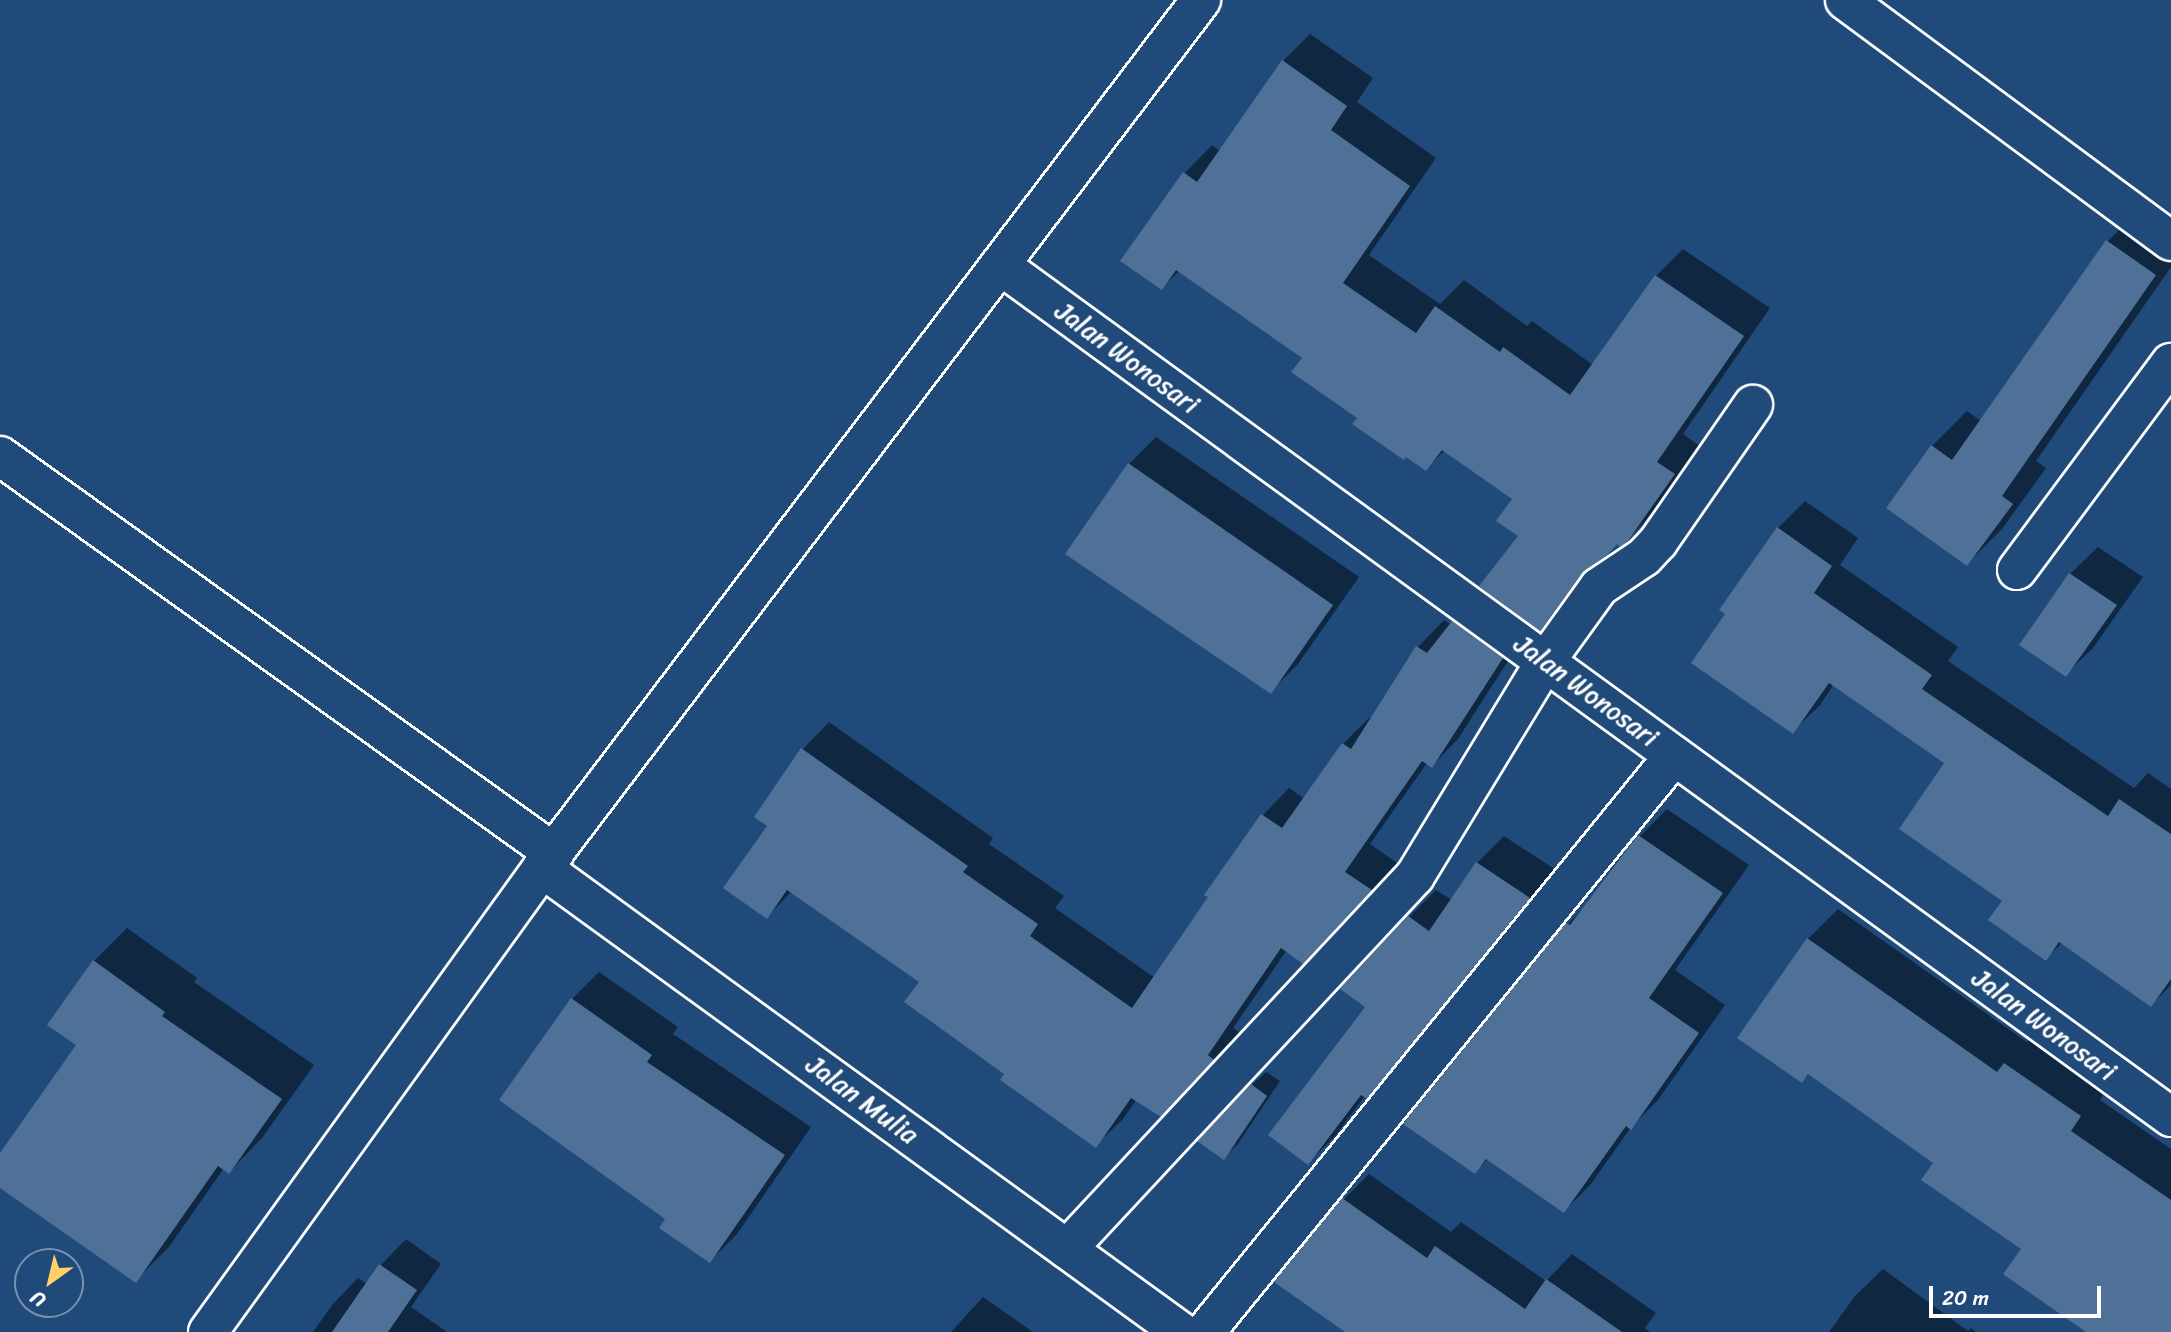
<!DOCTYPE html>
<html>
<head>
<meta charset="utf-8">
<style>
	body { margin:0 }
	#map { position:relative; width:2171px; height:1332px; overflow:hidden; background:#1f4a7a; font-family:Sriracha,sans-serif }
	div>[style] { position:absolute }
	.shadow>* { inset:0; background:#0007 }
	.building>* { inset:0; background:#507197 }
	.roads { filter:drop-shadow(2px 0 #fff) drop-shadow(-2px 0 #fff) drop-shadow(0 2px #fff) drop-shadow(0 -2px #fff) }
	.minor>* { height:38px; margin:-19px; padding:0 19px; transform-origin:19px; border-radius:19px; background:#1f4a7a }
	span { translate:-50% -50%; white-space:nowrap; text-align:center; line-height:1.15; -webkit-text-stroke:6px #1f4a7a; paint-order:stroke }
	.street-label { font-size:26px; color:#fff }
	.north { position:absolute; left:14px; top:1248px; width:70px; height:70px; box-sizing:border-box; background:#1f4a7a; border:2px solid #7992af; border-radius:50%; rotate:214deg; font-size:19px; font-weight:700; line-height:28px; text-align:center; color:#fff }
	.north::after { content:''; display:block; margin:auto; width:24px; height:32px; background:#ffd166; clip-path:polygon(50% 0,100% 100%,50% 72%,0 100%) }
	.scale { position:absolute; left:1929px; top:1286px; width:172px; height:32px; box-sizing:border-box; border:4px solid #fff; border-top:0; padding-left:9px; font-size:21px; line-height:24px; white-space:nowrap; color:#fff; -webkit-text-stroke:5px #1f4a7a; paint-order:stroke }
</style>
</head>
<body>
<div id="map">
	<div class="shadow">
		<div style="clip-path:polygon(1310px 34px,1373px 78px,1357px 102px,1436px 158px,1369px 255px,1440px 304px,1464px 280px,1527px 326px,1532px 321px,1593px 365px,1656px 276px,1683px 249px,1770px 308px,1683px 434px,1701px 447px,1654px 512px,1626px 541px,1618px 543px,1597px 561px,1567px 602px,1540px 629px,1514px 498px,1445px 450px,1426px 469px,1359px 417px,1304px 357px,1180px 270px,1162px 288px,1123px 261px,1185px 173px,1212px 145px,1220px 151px,1283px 61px)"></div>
		<div style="clip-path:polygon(2142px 207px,2171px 227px,2171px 267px,2036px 461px,2046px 468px,2002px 529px,1967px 564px,1932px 446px,1967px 411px,1981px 421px,2107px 242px)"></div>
		<div style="clip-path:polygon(1156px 437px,1359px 577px,1298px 664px,1271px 691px,1129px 464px)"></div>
		<div style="clip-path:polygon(1805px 501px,1858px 538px,1840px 565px,1958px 647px,1948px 661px,2134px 788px,2148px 773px,2171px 789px,2171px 985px,2151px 1005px,2063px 942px,2046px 958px,2004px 900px,1947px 763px,1834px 684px,1820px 705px,1792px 732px,1728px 614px,1778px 528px)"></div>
		<div style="clip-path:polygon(2098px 547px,2143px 577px,2093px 648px,2065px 675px,2022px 644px,2070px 574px)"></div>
		<div style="clip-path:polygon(1480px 595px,1528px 630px,1458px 739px,1432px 766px,1427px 763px,1370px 844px,1397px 863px,1330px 935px,1287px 950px,1233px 1028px,1239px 1032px,1187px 1088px,1137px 1099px,1123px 1119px,1096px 1145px,1006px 1074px,921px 981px,792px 891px,767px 917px,769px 825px,756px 816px,803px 749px,829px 722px,993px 838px,989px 844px,1064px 896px,1055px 908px,1155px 978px,1211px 897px,1207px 894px,1263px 815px,1289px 788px,1305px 799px,1343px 744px,1370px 717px,1372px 719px,1418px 647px,1444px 620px,1451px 625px)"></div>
		<div style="clip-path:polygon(1667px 809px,1749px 865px,1675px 970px,1725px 1005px,1658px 1100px,1632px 1126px,1591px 1184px,1564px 1211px,1488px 1159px,1475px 1172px,1568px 924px,1588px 904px,1640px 836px)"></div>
		<div style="clip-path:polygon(1504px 836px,1556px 870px,1394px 1069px,1365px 1096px,1335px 1136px,1308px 1163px,1368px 1006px,1409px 917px,1436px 890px,1452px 900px,1477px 863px)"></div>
		<div style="clip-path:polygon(1838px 909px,2027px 1042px,2035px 1034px,2110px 1085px,2100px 1100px,2171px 1149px,2171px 1332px,2122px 1332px,2023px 1249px,1936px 1163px,1810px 1073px,1802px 1081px,1808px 939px)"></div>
		<div style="clip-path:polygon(127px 928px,197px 978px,194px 982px,314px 1065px,262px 1138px,229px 1172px,224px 1168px,169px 1247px,136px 1280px,0 1185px,0 1156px,78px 1044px,94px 961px)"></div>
		<div style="clip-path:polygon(599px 972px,678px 1027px,673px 1034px,811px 1127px,737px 1234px,710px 1261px,668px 1218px,572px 999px)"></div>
		<div style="clip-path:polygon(1266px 1072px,1280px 1081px,1238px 1144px,1224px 1157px,1252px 1085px)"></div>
		<div style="clip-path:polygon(1369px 1174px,1451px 1232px,1461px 1222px,1546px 1281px,1572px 1254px,1656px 1313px,1645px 1328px,1650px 1332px,1348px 1332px,1344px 1199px)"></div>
		<div style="clip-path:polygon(406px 1239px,441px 1264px,411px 1307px,447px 1332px,313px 1332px,333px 1304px,358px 1278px,367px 1284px,381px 1265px)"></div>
		<div style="clip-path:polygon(1883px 1269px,1968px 1331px,1971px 1328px,1976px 1332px,1829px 1332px,1855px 1296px)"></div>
		<div style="clip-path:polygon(983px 1297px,1033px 1332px,951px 1332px)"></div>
	</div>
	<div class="building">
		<div style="clip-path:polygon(1282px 60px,1347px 106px,1331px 130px,1410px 186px,1343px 283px,1416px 333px,1435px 306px,1500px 352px,1503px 347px,1570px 395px,1655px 275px,1744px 336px,1657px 462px,1675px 474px,1627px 542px,1620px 547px,1617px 544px,1608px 554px,1582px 574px,1540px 631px,1479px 586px,1518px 536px,1496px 521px,1512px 499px,1442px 450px,1426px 471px,1406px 457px,1404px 460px,1352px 424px,1357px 418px,1291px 372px,1302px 358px,1176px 270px,1162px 290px,1120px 261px,1183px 172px,1197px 182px)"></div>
		<div style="clip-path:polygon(2106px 240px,2156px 275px,2002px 496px,2013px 504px,1967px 566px,1886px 508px,1931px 445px,1952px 460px)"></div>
		<div style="clip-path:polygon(1128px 463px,1333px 605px,1271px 694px,1065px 554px)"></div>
		<div style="clip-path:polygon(1777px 527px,1832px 566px,1814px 593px,1932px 675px,1922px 689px,2108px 816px,2119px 799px,2171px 834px,2171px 979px,2151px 1007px,2059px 942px,2046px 961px,1988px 920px,2002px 901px,1899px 829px,1944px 763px,1829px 683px,1793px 734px,1691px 663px,1725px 614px,1719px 610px)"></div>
		<div style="clip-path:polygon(2069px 573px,2117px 605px,2066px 677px,2019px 645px)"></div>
		<div style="clip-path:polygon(1452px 621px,1503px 658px,1432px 768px,1422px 761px,1345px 872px,1372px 890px,1303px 964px,1281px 948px,1208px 1055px,1214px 1060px,1161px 1117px,1131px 1098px,1096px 1148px,1000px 1080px,1004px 1074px,904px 1002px,919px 982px,787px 890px,767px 919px,723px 888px,767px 826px,754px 817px,801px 748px,968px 866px,963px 872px,1038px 924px,1030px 936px,1132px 1008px,1208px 897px,1204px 895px,1261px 814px,1282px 828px,1342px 743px,1351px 749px,1416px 646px,1427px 653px)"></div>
		<div style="clip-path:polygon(1638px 835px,1723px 893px,1649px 998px,1699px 1033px,1631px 1130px,1626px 1126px,1564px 1213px,1486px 1159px,1475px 1174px,1403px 1124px,1566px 923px,1570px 925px)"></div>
		<div style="clip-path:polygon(1476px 862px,1530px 898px,1367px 1099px,1361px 1095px,1308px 1165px,1268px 1135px,1365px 1007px,1340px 989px,1408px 916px,1429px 931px)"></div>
		<div style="clip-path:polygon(1807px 938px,1997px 1072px,2004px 1063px,2081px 1116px,2071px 1131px,2171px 1200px,2171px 1332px,2086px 1332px,2003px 1274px,2021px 1249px,1921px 1180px,1933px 1163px,1808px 1074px,1802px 1083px,1737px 1038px)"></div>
		<div style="clip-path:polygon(93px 960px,165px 1012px,162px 1016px,282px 1099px,229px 1174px,218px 1166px,136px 1283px,0 1188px,0 1153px,76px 1045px,47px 1025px)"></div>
		<div style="clip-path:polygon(571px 998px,652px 1055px,647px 1062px,785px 1155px,710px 1263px,659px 1228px,665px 1219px,499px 1100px)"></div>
		<div style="clip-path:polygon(1251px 1084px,1267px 1096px,1224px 1160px,1197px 1141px)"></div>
		<div style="clip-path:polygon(1342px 1198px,1427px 1258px,1435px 1246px,1525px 1309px,1546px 1279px,1622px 1332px,1345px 1332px,1274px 1282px)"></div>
		<div style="clip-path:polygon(379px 1264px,417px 1290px,388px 1332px,332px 1332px)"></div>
	</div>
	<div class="roads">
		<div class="minor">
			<div style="left:1845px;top:0;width:405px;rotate:36.5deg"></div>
			<div style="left:1000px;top:265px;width:1448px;rotate:36.04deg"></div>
			<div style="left:0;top:456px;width:682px;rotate:35.63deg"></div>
			<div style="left:2017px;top:570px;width:258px;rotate:-53.4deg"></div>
			<div style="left:542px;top:868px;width:790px;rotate:35.98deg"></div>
			<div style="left:1067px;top:1249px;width:510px;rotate:-46.99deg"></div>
			<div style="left:1415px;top:876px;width:250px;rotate:-58.7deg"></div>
			<div style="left:1545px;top:662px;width:92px;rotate:-54.2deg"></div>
			<div style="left:1599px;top:587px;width:54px;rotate:-33.7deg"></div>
			<div style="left:1644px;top:557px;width:21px;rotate:-47deg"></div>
			<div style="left:1658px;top:542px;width:167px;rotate:-55.3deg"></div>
			<div style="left:208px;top:1332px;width:572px;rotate:-54.25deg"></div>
			<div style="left:542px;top:868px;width:1090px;rotate:-52.79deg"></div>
			<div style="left:1205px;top:1332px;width:743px;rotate:-50.85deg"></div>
		</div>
	</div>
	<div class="street-label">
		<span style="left:1127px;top:358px;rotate:36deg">Jalan Wonosari</span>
		<span style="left:1586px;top:691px;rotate:36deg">Jalan Wonosari</span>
		<span style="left:2044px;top:1025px;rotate:36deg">Jalan Wonosari</span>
		<span style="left:862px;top:1100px;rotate:36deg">Jalan Mulia</span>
	</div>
	<div class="north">U</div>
	<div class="scale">20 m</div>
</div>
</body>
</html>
